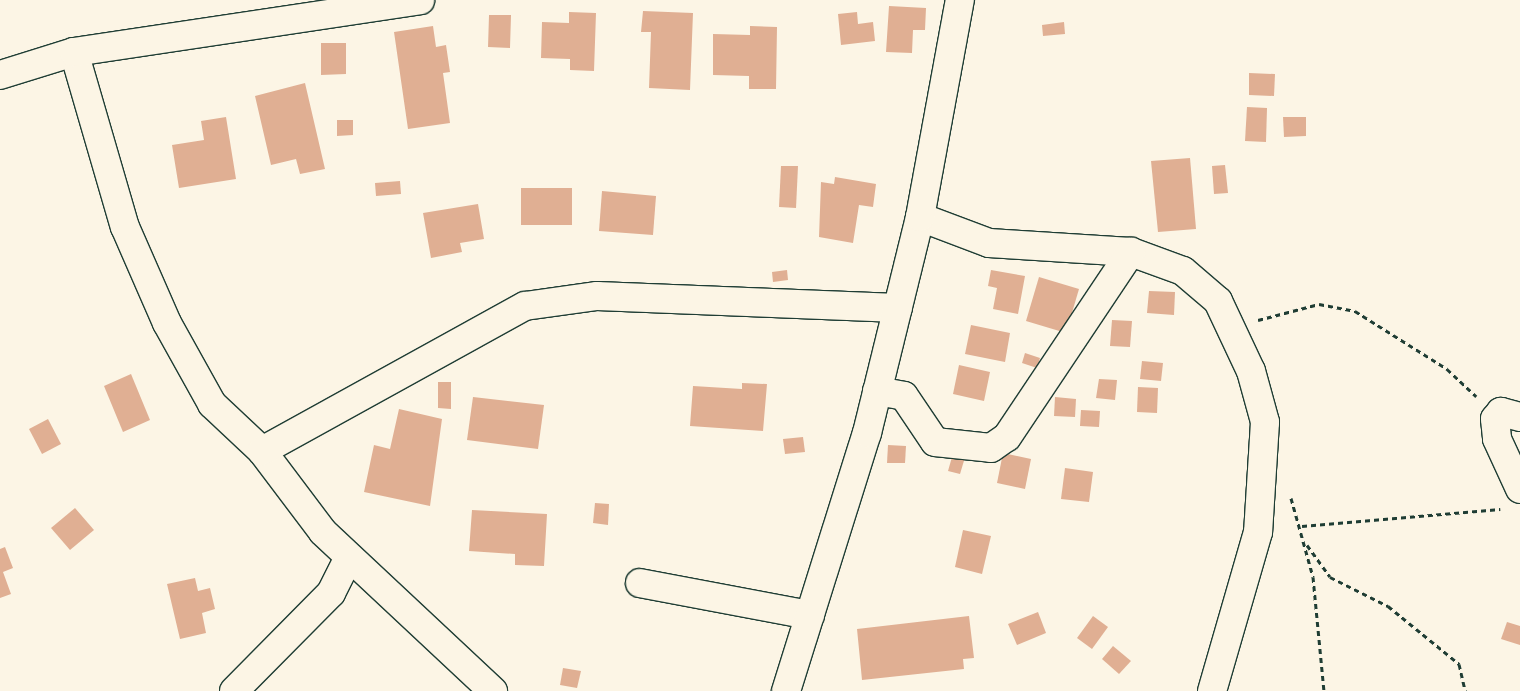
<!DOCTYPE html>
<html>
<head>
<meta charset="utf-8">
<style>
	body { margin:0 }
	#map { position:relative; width:1520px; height:691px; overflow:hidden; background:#fcf5e5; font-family:Pangolin,sans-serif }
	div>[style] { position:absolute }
	.building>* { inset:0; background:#e0af93 }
	.path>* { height:3px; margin-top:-1.5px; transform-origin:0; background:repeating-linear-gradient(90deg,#1f3d34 0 5px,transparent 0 9px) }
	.roads { filter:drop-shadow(1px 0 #1f3d34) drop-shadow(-1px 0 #1f3d34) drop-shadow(0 1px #1f3d34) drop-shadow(0 -1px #1f3d34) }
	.minor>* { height:28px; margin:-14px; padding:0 14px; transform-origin:14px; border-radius:14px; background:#fcf5e5 }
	span { translate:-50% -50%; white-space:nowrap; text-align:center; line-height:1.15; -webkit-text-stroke:4.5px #fcf5e5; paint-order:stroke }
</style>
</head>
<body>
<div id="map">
	<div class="building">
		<div style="clip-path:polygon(889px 6px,926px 8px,925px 30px,913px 30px,912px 53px,886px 52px)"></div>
		<div style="clip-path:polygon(643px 11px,693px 13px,690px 90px,649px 88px,651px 32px,641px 32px)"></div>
		<div style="clip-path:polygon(569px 12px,596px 13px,594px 71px,570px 70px,570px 59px,541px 58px,542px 22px,569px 23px)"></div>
		<div style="clip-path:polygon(857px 12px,858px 24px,873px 22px,875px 41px,841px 45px,838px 14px)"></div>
		<div style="clip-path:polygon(489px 15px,511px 15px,510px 48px,488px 47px)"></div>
		<div style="clip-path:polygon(1064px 22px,1065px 34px,1043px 36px,1042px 25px)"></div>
		<div style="clip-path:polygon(433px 26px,436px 47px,446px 45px,450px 72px,443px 73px,450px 123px,408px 129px,394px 32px)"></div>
		<div style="clip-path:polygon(750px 26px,777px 27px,776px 89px,749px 89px,749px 76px,713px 75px,713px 34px,750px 35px)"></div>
		<div style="clip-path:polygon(321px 43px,346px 43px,346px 74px,321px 75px)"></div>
		<div style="clip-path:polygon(1249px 73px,1275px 74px,1274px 96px,1249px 95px)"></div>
		<div style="clip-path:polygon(305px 83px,325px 169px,300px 174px,296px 159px,271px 165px,255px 96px)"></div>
		<div style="clip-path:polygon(1247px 107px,1267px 108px,1266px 142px,1245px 141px)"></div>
		<div style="clip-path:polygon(226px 117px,236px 179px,179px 188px,172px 145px,204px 140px,201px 121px)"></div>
		<div style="clip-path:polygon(1283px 117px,1306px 117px,1306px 136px,1284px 137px)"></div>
		<div style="clip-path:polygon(337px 120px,353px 120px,353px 135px,337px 136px)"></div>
		<div style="clip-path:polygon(1190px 158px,1196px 229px,1158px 232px,1151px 161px)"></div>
		<div style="clip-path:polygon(1225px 165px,1228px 193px,1214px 194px,1212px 166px)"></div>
		<div style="clip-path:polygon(781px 166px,798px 166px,796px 208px,779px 207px)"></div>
		<div style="clip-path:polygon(835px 177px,876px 184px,873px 207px,859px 205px,853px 243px,819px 237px,821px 182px,834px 184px)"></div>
		<div style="clip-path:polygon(400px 181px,401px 194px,376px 196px,375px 183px)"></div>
		<div style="clip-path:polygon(521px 188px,572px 188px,572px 225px,521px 225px)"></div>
		<div style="clip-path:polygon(602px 191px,656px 196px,653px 235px,599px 231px)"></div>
		<div style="clip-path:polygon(478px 204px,484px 239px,460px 243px,462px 252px,431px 258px,423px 213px)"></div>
		<div style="clip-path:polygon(787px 270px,788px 280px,773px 282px,772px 272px)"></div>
		<div style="clip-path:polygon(991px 270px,1025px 276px,1018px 314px,993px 309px,997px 288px,988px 286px)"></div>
		<div style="clip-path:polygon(1039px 277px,1079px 289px,1066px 333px,1026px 321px)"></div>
		<div style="clip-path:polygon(1149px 291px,1175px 292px,1174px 315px,1147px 313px)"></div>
		<div style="clip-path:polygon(1112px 320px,1132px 321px,1130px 347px,1110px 346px)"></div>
		<div style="clip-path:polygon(971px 325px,1010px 333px,1005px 362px,965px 354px)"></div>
		<div style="clip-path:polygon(1025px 353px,1040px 358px,1037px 368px,1022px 363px)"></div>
		<div style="clip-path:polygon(1142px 361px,1163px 363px,1161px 381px,1140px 379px)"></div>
		<div style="clip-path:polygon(959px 365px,990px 372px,984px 401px,953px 394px)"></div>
		<div style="clip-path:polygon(131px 374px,150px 420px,123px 432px,104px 386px)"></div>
		<div style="clip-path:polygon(1099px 379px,1117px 380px,1115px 400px,1096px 398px)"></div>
		<div style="clip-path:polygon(438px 382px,451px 382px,451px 409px,438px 408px)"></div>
		<div style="clip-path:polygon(742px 383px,767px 384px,763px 431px,690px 426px,693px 386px,742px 389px)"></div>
		<div style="clip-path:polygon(1138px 387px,1158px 388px,1157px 413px,1137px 412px)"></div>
		<div style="clip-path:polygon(473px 397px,544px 405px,538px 449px,467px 440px)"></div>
		<div style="clip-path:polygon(1055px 397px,1076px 399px,1075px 417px,1054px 416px)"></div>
		<div style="clip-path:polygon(399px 409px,442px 419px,430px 506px,364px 492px,374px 445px,390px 449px)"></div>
		<div style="clip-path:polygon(1081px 410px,1100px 411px,1099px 427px,1080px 426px)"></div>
		<div style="clip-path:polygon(48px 419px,61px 444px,42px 454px,29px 429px)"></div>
		<div style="clip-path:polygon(803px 437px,805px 452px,785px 454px,783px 439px)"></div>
		<div style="clip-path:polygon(888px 445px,906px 446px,905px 463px,887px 463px)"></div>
		<div style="clip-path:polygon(954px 450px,966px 454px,960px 474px,948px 471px)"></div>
		<div style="clip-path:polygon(1003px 453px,1031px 459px,1025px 489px,997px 483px)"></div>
		<div style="clip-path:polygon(1065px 468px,1093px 472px,1089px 502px,1061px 499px)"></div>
		<div style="clip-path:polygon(595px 503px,609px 504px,608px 525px,593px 523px)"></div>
		<div style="clip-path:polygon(75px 508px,94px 530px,70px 550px,51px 528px)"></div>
		<div style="clip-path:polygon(472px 510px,547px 514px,544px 566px,515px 565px,515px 554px,469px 551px)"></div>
		<div style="clip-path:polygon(963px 530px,991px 536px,982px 574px,955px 567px)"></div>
		<div style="clip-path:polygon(5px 547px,13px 568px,3px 572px,11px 594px,0 598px,0 549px)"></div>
		<div style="clip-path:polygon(195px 578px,198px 591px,210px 588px,215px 609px,202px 613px,206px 633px,180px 639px,167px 584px)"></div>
		<div style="clip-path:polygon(1038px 612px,1046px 633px,1017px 645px,1008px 624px)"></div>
		<div style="clip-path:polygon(969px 616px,974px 658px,963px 659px,964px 669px,862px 680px,857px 629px)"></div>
		<div style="clip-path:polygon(1093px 616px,1108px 627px,1092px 649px,1077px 638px)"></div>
		<div style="clip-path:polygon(1507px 622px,1520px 626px,1520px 645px,1501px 639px)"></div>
		<div style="clip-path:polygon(1113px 646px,1131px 661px,1119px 674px,1102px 659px)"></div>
		<div style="clip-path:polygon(563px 668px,581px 671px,577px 688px,560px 685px)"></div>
	</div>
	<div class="path">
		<div style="left:1258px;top:320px;width:63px;rotate:-14.7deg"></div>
		<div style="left:1319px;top:304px;width:37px;rotate:11deg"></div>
		<div style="left:1355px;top:311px;width:109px;rotate:32.2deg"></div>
		<div style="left:1447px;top:369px;width:40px;rotate:43deg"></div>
		<div style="left:1291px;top:498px;width:82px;rotate:74.4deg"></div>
		<div style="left:1313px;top:577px;width:115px;rotate:84.5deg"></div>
		<div style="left:1302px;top:526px;width:199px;rotate:-4.9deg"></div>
		<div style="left:1307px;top:545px;width:39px;rotate:54deg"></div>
		<div style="left:1330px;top:577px;width:65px;rotate:26.6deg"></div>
		<div style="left:1388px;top:606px;width:92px;rotate:39.2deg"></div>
		<div style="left:1459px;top:664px;width:28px;rotate:77deg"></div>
	</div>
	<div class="roads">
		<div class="minor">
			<div style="left:74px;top:52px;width:182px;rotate:73.8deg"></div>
			<div style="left:125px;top:227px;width:105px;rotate:66.4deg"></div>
			<div style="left:167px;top:323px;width:93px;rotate:60.9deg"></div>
			<div style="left:212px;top:404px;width:69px;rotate:43.2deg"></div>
			<div style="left:262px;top:451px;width:101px;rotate:53deg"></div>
			<div style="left:323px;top:532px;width:233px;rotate:43.1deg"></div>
			<div style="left:0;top:75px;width:77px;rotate:-17.3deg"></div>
			<div style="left:74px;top:52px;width:350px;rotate:-8.5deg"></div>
			<div style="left:920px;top:217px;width:74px;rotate:20.6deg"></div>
			<div style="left:989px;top:243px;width:142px;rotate:3.6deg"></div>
			<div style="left:1131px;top:252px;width:55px;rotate:20.1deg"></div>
			<div style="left:1183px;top:271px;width:46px;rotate:40.6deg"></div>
			<div style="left:1218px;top:301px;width:77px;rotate:64.8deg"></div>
			<div style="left:1251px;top:371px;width:53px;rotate:74.6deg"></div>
			<div style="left:1265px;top:422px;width:110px;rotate:93.6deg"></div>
			<div style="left:1258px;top:532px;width:166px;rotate:106.1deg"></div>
			<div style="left:877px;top:391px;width:27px;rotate:10deg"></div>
			<div style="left:904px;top:396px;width:55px;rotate:56deg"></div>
			<div style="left:935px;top:442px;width:56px;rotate:6.1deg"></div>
			<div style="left:991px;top:448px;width:19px;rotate:-35deg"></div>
			<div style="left:1007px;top:437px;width:223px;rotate:-56.2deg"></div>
			<div style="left:1520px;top:417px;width:20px;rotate:-165deg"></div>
			<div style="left:1501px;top:412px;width:9px;rotate:131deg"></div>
			<div style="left:1495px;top:419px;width:20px;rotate:84deg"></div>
			<div style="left:1497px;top:439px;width:55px;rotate:65.3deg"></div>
			<div style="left:262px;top:451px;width:300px;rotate:-28.9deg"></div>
			<div style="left:525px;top:306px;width:73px;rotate:-7.9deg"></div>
			<div style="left:597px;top:296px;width:301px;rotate:2.3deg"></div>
			<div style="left:640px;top:583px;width:173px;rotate:10.7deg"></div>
			<div style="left:234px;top:691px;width:138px;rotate:-45.3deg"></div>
			<div style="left:331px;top:593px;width:40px;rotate:-63.4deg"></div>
			<div style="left:786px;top:691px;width:270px;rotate:-72.6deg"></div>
			<div style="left:867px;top:433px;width:222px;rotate:-76.2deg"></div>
			<div style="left:920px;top:217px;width:221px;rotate:-79.6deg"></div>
		</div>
	</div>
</div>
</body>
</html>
